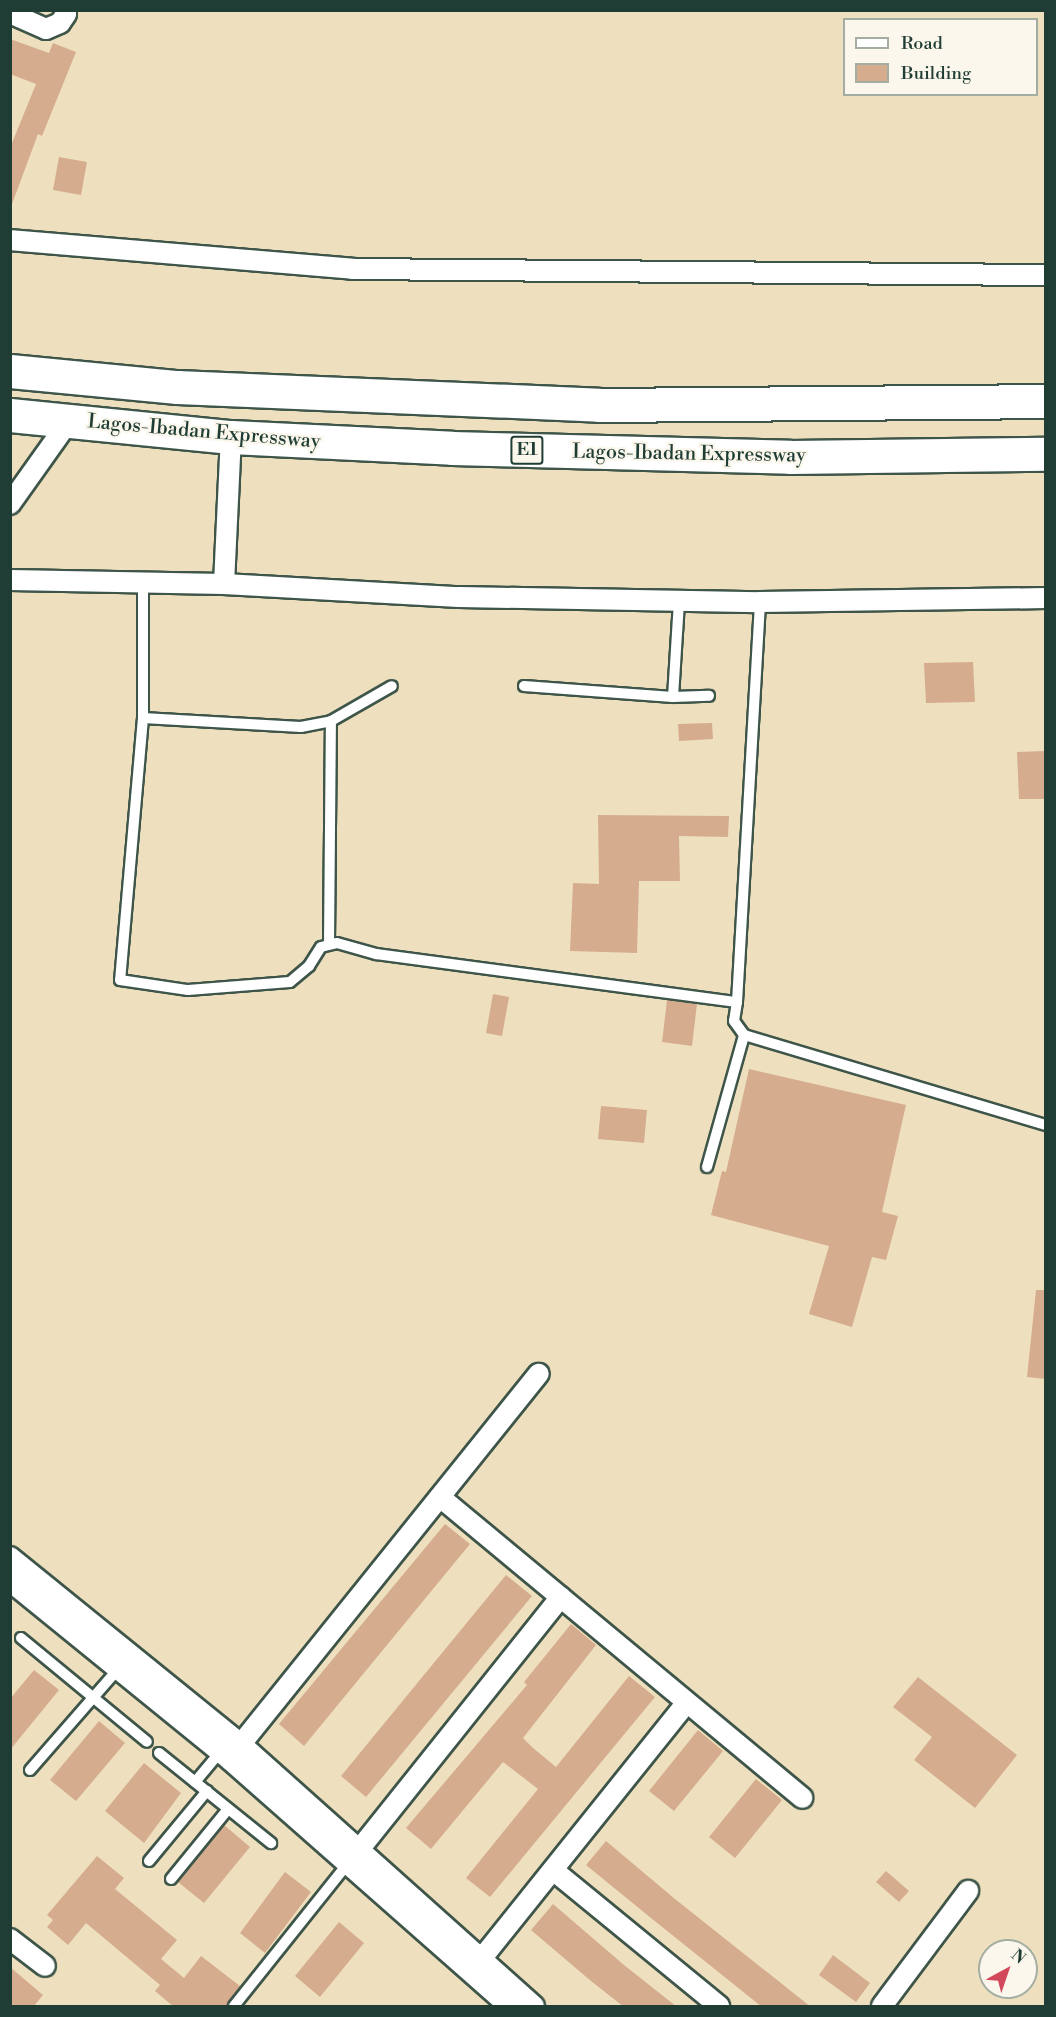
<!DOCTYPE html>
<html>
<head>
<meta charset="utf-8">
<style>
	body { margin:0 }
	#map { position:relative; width:1056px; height:2017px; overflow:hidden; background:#eee0be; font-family:"Libre Bodoni",serif }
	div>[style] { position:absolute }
	.building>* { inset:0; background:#d5ac8e }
	.roads { filter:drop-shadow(2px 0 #3e5549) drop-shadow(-2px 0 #3e5549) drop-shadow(0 2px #3e5549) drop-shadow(0 -2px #3e5549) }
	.lane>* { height:10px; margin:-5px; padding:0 5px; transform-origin:5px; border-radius:5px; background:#fff }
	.street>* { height:20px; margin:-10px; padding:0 10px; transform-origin:10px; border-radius:10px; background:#fff }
	.highway>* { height:33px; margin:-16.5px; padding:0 16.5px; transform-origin:16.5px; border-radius:16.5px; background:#fff }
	span { translate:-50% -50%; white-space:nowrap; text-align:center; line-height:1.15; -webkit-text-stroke:4.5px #fbf7ec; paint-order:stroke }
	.shield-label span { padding:2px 4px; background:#fbf7ec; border:2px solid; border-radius:4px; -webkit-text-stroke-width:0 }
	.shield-label { font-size:18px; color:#1f3d34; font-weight:700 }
	.street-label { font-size:20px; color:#1f3d34 }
	.frame { position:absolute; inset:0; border:12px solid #1f3d34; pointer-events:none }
	.legend { position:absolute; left:843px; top:18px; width:195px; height:78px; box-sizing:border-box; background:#fbf7ec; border:2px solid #a3ada2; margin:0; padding:8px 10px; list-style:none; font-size:18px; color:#1f3d34 }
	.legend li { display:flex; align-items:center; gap:12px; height:30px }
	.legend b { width:30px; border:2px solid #a3ada2 }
	.north { position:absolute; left:978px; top:1939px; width:60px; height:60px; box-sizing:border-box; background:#fbf7ec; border:2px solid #a3ada2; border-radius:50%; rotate:40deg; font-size:16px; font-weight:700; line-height:24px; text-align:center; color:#1f3d34 }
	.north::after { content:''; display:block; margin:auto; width:21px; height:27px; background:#d1495b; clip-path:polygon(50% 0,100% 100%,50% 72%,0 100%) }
</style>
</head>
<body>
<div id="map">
	<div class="building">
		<div style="clip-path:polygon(10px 39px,49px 53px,53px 43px,76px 52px,42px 136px,38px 134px,12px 204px,10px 148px,36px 84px,10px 74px)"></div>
		<div style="clip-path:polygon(59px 157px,87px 162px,81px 195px,53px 190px)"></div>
		<div style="clip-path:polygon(973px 662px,975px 702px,926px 703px,924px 663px)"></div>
		<div style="clip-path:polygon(712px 723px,713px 739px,679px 741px,678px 724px)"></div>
		<div style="clip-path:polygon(1046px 751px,1046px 799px,1019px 799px,1017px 752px)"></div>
		<div style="clip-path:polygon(598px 815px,729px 816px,728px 837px,679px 836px,680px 881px,639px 881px,637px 953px,570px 951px,573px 883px,599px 884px)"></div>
		<div style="clip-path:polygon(493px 994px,509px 997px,502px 1036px,486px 1033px)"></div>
		<div style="clip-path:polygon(667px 1000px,697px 1004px,692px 1046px,662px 1042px)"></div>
		<div style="clip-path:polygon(749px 1069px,906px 1105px,882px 1212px,898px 1216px,886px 1260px,872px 1257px,852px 1327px,809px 1314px,829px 1246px,711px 1215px,722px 1171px,726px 1172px)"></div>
		<div style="clip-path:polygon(601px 1106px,647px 1110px,644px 1143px,598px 1139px)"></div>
		<div style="clip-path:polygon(1036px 1290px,1046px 1290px,1046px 1379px,1027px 1377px)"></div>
		<div style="clip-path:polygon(445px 1524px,470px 1544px,304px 1746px,279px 1724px)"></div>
		<div style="clip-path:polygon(506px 1575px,532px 1596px,366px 1797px,341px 1776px)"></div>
		<div style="clip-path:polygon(571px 1624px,596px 1645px,523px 1738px,533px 1748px,556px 1767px,629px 1676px,655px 1697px,490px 1897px,466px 1878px,538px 1789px,503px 1762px,431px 1849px,406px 1828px,527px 1685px,524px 1682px)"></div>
		<div style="clip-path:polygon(34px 1670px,59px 1690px,10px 1750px,10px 1699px)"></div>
		<div style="clip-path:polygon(918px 1677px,1017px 1755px,975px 1808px,914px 1760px,932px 1737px,893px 1707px)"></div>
		<div style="clip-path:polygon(99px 1721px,125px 1743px,76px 1801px,50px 1780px)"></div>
		<div style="clip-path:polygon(698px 1730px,723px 1751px,674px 1811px,649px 1791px)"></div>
		<div style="clip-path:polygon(144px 1763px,181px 1793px,144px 1843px,105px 1811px)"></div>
		<div style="clip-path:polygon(756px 1779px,782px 1800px,735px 1858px,709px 1837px)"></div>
		<div style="clip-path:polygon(224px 1825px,250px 1847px,204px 1903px,178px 1882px)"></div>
		<div style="clip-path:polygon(606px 1841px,675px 1899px,811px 2007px,762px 2007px,651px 1918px,586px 1865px)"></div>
		<div style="clip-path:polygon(97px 1856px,124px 1878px,115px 1889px,177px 1940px,161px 1959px,184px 1978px,201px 1956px,240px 1986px,227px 2007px,174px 2007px,155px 1991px,160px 1985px,86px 1923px,68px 1945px,47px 1927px,53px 1920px,47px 1915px)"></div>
		<div style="clip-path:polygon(886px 1871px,909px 1891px,899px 1902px,876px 1882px)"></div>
		<div style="clip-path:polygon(285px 1872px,311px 1892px,265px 1953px,240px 1933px)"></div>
		<div style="clip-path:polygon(553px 1904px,624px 1965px,677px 2007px,624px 2007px,591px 1981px,531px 1930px)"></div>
		<div style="clip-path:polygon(339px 1922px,364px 1943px,320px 1997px,295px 1976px)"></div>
		<div style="clip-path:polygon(833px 1955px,870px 1983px,856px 2002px,819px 1975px)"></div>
		<div style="clip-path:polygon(10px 1967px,43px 1995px,33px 2007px,10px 2007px)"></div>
	</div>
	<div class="roads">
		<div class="lane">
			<div style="left:143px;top:584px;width:134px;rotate:90deg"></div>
			<div style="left:143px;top:718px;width:263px;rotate:95deg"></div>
			<div style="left:120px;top:980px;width:69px;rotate:8.4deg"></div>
			<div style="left:188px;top:990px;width:102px;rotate:-4.5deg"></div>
			<div style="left:290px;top:982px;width:25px;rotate:-40deg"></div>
			<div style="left:309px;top:966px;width:22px;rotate:-58deg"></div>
			<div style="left:321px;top:947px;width:16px;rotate:-14deg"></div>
			<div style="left:337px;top:943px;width:41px;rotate:15.8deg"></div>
			<div style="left:376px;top:954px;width:364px;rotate:7.6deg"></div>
			<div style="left:737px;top:1002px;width:19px;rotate:99deg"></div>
			<div style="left:734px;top:1021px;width:17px;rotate:54deg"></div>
			<div style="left:744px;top:1035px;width:315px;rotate:16.6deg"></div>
			<div style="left:524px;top:686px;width:149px;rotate:4.2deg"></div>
			<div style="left:673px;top:697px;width:36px;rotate:-2deg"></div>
			<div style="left:673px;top:697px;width:96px;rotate:-86.4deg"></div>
			<div style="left:143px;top:718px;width:158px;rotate:3.3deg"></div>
			<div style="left:301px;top:727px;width:31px;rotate:-11deg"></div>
			<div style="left:331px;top:721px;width:70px;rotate:-29.8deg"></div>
			<div style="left:329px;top:943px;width:222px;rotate:-89.5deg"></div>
			<div style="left:737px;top:1002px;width:401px;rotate:-86.7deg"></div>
			<div style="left:707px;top:1167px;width:137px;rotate:-74.3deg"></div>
			<div style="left:21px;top:1638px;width:163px;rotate:39.5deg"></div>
			<div style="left:159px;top:1753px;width:144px;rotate:38.8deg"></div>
			<div style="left:30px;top:1770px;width:134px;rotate:-48.9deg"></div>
			<div style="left:195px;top:1782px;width:39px;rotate:-50deg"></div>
			<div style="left:149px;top:1861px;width:91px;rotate:-50.4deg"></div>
			<div style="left:171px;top:1879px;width:90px;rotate:-50.8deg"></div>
			<div style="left:234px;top:2006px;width:184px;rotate:-51.4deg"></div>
		</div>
		<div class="street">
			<div style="left:10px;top:13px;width:39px;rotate:24deg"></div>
			<div style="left:46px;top:29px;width:15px;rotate:-23deg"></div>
			<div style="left:60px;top:23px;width:11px;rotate:-56deg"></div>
			<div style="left:10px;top:240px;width:343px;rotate:4.8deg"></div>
			<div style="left:352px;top:269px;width:694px;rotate:0.5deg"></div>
			<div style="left:10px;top:504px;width:102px;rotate:-54.6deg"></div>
			<div style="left:10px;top:580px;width:214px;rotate:1.1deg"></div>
			<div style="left:224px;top:584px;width:235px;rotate:3.2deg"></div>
			<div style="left:459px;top:597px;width:301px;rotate:1deg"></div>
			<div style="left:760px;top:602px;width:286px;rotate:-0.8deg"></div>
			<div style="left:224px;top:584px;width:147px;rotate:-87.3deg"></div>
			<div style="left:440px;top:1497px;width:471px;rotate:39.7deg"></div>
			<div style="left:10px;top:1557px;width:297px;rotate:39deg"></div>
			<div style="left:241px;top:1744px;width:393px;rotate:41.8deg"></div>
			<div style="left:10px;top:1581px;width:284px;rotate:39.1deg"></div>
			<div style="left:230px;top:1760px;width:372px;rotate:41.4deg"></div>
			<div style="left:241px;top:1744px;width:475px;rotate:-51.2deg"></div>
			<div style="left:358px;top:1851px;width:325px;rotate:-51.4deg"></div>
			<div style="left:553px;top:1870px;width:215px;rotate:39.3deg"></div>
			<div style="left:10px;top:1939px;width:44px;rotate:37.6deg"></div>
			<div style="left:474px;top:1968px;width:339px;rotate:-51.3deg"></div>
			<div style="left:882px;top:2006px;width:144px;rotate:-53.2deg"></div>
		</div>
		<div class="highway">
			<div style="left:10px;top:371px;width:168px;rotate:5.5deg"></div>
			<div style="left:177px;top:387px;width:422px;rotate:2.4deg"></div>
			<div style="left:599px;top:405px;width:447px;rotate:-0.5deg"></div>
			<div style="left:10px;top:415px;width:222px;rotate:5.7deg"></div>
			<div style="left:231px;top:437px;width:221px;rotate:2.8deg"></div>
			<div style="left:452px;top:448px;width:338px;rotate:1.5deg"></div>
			<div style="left:790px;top:457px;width:256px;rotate:-0.7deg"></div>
		</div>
	</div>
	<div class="shield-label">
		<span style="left:527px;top:450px">E1</span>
	</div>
	<div class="street-label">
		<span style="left:204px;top:432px;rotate:5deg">Lagos-Ibadan Expressway</span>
		<span style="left:689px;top:454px;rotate:1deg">Lagos-Ibadan Expressway</span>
	</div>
	<div class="frame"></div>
	<ul class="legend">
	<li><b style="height:8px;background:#fff"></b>Road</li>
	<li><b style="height:16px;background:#d5ac8e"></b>Building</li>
	</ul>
	<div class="north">N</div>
</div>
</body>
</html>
